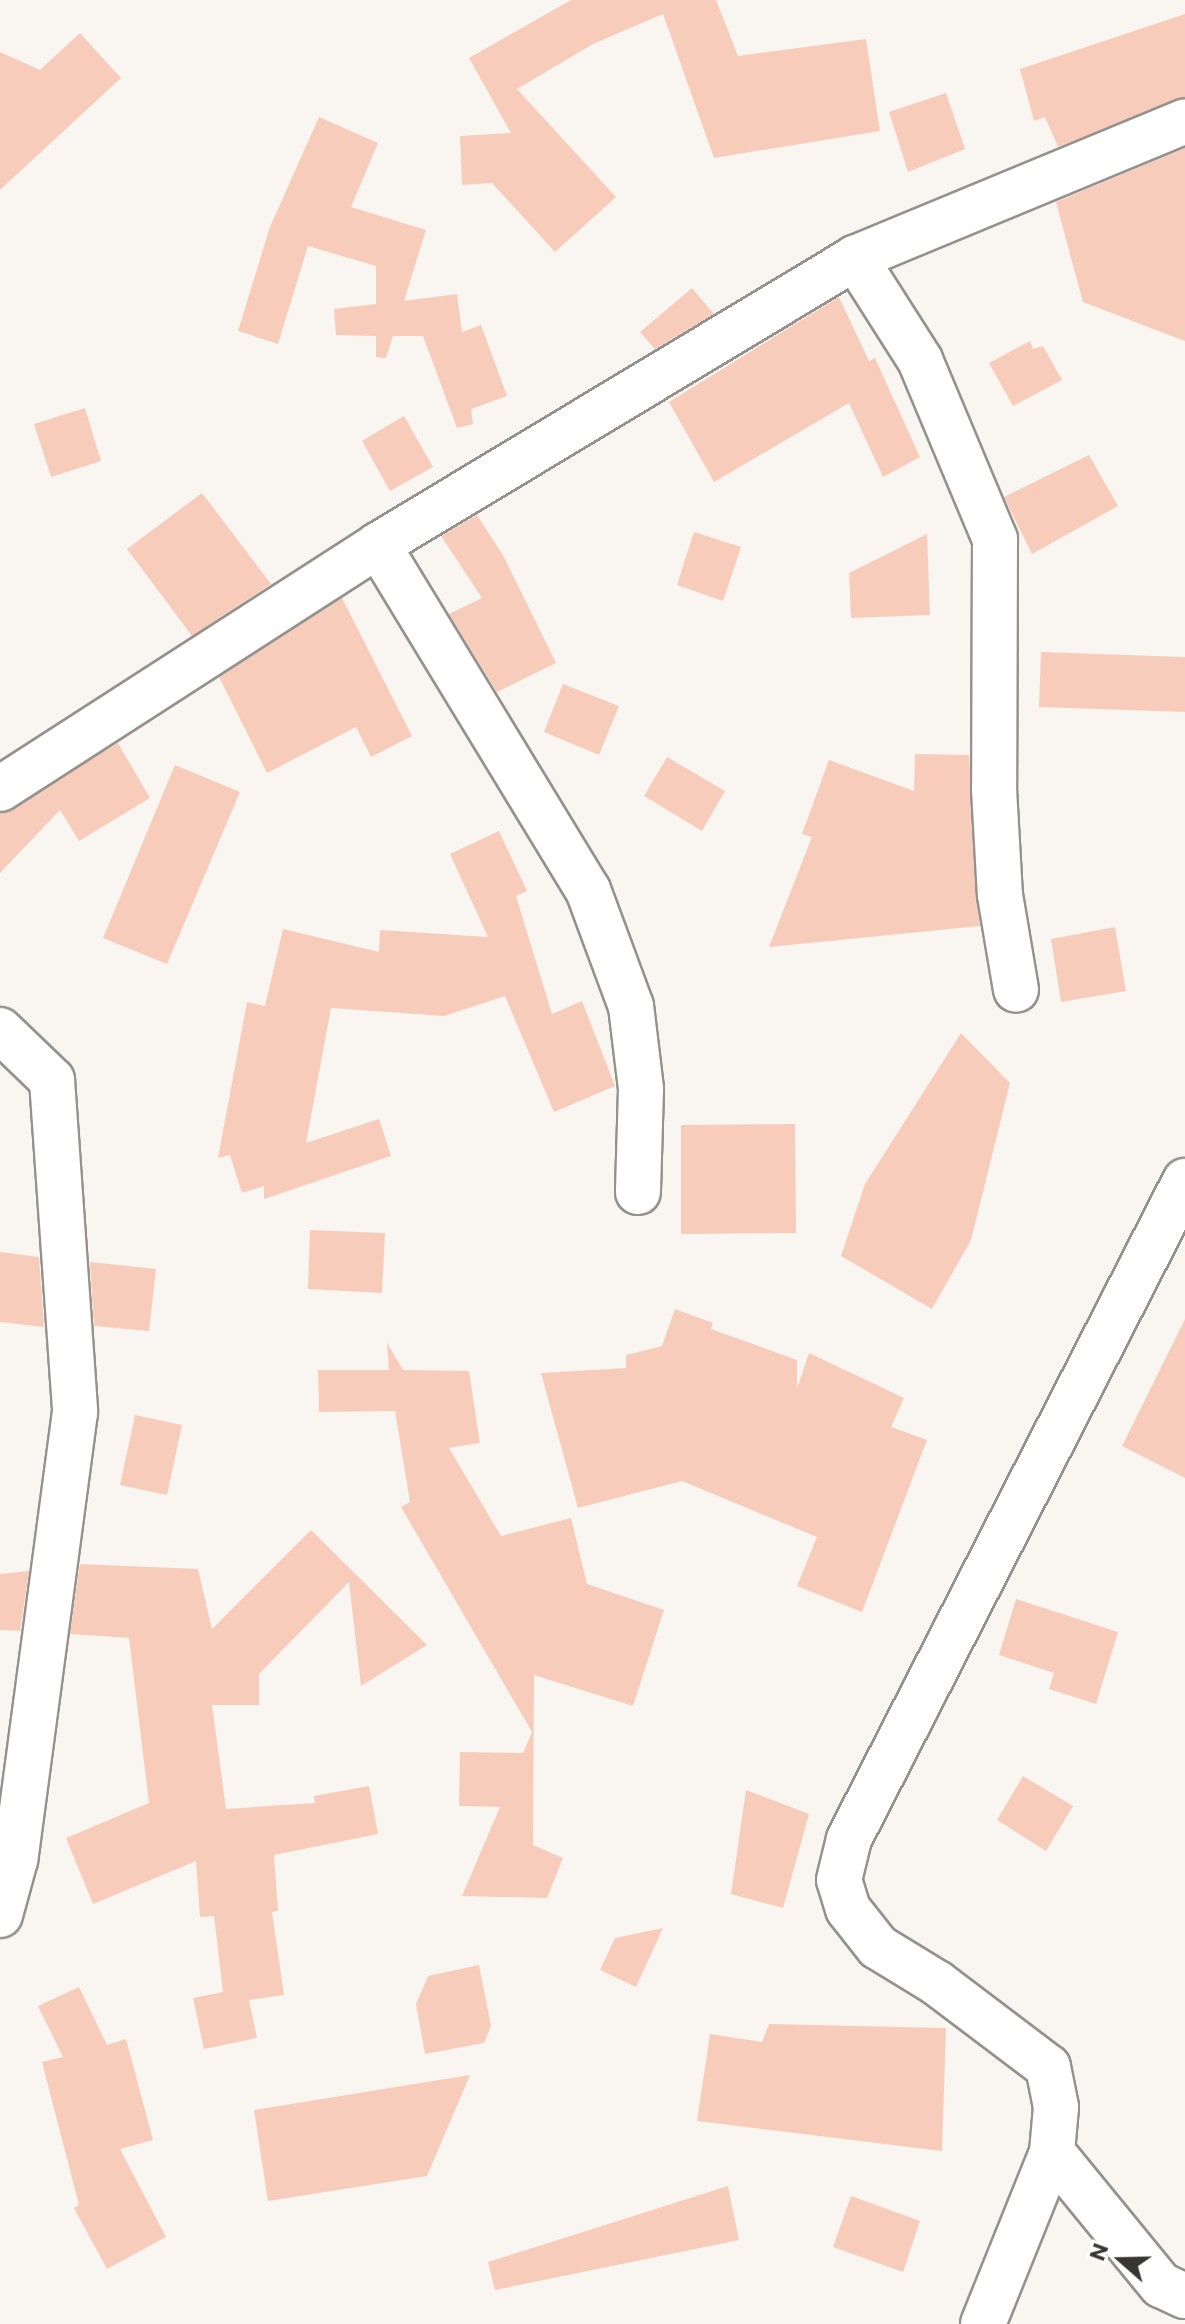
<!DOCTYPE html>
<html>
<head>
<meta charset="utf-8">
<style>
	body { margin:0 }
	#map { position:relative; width:1185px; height:2324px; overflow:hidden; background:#f9f6f2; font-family:Commissioner,sans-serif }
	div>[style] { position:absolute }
	.building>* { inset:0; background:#f7ccbb }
	.roads { filter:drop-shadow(2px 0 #95928e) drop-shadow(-2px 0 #95928e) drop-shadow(0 2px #95928e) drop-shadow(0 -2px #95928e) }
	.minor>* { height:44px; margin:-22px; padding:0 22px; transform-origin:22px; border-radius:22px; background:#fff }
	span { translate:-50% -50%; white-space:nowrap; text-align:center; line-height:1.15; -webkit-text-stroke:8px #fff; paint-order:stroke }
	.north { position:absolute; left:1081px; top:2220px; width:80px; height:80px; -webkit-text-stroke:6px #fff; paint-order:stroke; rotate:290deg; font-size:22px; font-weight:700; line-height:32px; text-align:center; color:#373634 }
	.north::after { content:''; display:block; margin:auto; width:28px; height:36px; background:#373634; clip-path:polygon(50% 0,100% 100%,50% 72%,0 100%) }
</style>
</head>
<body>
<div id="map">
	<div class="building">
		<div style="clip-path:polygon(571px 0,716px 0,738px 56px,866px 39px,880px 131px,714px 158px,663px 14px,593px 44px,517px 89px,616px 197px,555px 252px,492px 183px,462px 185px,460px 136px,511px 133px,469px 58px)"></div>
		<div style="clip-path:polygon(1185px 14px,1185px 97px,1058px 147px,1045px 117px,1034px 121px,1020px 69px)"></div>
		<div style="clip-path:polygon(80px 33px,121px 78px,0 190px,0 52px,40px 70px)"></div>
		<div style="clip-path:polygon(946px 93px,965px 149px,908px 172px,889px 112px)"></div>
		<div style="clip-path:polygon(319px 117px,378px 143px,351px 207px,426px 230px,404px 301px,457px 294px,462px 332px,481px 325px,507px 396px,471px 409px,473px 424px,457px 428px,423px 336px,393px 336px,386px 358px,376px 357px,376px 336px,336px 335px,334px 309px,376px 304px,376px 266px,308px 246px,278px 344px,238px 331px,270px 227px)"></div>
		<div style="clip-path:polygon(1185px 148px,1185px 341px,1083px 302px,1056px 202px)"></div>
		<div style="clip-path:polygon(692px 288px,714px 314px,655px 349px,640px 332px)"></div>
		<div style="clip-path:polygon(839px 297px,869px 361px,875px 358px,920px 457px,883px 477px,849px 403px,714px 482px,669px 402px)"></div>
		<div style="clip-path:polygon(1030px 341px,1033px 349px,1043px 346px,1062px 380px,1013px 406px,989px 363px)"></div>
		<div style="clip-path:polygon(85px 408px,101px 461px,51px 477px,34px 424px)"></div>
		<div style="clip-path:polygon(404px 416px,433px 467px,390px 491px,362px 441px)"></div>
		<div style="clip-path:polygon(1089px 455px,1118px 506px,1032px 554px,1004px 497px)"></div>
		<div style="clip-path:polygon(202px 493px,271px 584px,192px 636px,127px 549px)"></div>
		<div style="clip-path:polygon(477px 515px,504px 557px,556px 663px,497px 692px,449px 614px,482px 598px,441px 536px)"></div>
		<div style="clip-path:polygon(694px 532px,741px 547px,723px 601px,677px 585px)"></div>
		<div style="clip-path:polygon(927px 534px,930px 615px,851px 618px,849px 573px)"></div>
		<div style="clip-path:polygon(342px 598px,412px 736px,371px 757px,356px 727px,267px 773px,219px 677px)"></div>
		<div style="clip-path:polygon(1041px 652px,1185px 657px,1185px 712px,1039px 707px)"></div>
		<div style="clip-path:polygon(563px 684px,619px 706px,599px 755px,544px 732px)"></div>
		<div style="clip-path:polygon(118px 743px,150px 798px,79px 841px,60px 810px,0 873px,0 814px)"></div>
		<div style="clip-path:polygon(915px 754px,969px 755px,980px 926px,769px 947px,812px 837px,802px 834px,829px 760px,914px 791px)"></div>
		<div style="clip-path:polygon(667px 757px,725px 791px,702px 831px,644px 796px)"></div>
		<div style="clip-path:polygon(175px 765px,240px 792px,167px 964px,103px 938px)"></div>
		<div style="clip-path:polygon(499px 831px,527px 891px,516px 896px,552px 1014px,582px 1001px,615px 1086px,554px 1112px,505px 996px,444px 1016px,331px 1008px,306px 1143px,379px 1119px,391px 1156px,264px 1199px,264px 1186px,242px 1193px,230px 1155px,218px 1158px,247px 1002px,265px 1006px,283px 929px,379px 952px,380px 930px,488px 937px,450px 854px)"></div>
		<div style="clip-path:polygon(1115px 927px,1126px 991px,1061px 1002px,1051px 939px)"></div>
		<div style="clip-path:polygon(961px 1033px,1010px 1083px,971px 1240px,932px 1309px,841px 1256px,865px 1184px)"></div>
		<div style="clip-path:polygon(795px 1124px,796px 1233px,681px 1234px,681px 1125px)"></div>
		<div style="clip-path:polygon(310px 1230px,385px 1233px,382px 1293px,308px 1289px)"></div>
		<div style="clip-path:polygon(0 1252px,39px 1257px,44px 1327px,0 1322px)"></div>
		<div style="clip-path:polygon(90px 1262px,156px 1269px,149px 1331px,94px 1326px)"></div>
		<div style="clip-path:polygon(675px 1309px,713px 1323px,711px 1329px,797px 1360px,797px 1389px,809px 1353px,904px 1398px,891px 1427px,927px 1440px,862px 1612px,797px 1586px,817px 1537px,682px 1481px,578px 1508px,541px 1373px,626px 1368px,626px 1355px,662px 1346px)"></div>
		<div style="clip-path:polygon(1185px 1319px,1185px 1478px,1122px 1446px)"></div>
		<div style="clip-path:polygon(387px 1343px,403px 1370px,469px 1371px,480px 1443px,449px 1448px,501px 1536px,571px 1518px,587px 1584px,664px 1610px,633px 1706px,534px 1675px,533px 1845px,563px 1858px,547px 1898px,462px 1896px,500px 1807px,459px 1806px,460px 1752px,523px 1753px,532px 1732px,401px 1507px,410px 1502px,395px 1411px,319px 1412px,318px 1370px,389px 1370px)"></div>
		<div style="clip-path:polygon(135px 1415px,182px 1425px,167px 1495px,120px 1485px)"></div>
		<div style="clip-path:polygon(311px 1530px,427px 1645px,361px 1686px,349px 1582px,259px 1674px,259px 1705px,212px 1705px,226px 1809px,315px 1803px,314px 1796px,369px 1786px,378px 1834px,274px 1855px,278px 1911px,272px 1912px,284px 1995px,249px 2000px,257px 2038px,204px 2049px,193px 1998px,223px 1992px,214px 1916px,200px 1917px,196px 1861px,93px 1904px,66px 1838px,149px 1803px,129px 1638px,70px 1634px,80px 1564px,198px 1569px,212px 1629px)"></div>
		<div style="clip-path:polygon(29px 1571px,20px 1631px,0 1630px,0 1574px)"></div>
		<div style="clip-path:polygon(1016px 1599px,1118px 1632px,1096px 1704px,1049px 1689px,1054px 1673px,999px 1655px)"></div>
		<div style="clip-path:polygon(1023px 1776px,1073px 1806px,1046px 1851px,997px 1820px)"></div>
		<div style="clip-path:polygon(746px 1790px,809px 1814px,783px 1908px,731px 1894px)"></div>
		<div style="clip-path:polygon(663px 1928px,636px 1987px,600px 1970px,615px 1938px)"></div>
		<div style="clip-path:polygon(479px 1965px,491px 2026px,484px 2043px,425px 2054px,416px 2004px,428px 1976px)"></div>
		<div style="clip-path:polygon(79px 1987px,107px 2045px,126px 2039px,153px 2140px,120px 2149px,166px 2237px,107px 2269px,74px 2208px,79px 2205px,42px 2062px,63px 2057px,38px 2006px)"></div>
		<div style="clip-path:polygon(769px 2024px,946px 2028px,942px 2151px,697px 2121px,710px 2034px,762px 2042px)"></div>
		<div style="clip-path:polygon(470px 2075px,427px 2176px,268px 2201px,254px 2110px)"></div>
		<div style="clip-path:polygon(728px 2186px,739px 2240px,495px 2290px,488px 2262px)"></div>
		<div style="clip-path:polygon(851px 2196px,920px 2221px,903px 2272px,833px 2247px)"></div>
	</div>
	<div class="roads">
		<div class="minor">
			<div style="left:855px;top:258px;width:121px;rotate:57.5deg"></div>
			<div style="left:920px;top:360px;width:194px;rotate:67.3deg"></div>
			<div style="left:995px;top:539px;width:250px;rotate:90.2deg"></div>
			<div style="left:994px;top:789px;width:106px;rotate:86.8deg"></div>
			<div style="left:1000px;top:895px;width:96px;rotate:80.4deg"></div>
			<div style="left:378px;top:545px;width:404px;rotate:58.7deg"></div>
			<div style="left:588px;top:890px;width:124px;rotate:69.7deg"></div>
			<div style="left:631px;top:1006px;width:84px;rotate:83.1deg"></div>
			<div style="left:641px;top:1089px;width:103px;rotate:91.7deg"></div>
			<div style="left:0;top:789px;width:450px;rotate:-32.8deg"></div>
			<div style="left:378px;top:545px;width:557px;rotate:-31.03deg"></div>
			<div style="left:855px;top:258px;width:357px;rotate:-22.5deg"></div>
			<div style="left:0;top:1030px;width:72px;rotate:43.9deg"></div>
			<div style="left:52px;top:1080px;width:333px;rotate:86deg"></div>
			<div style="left:75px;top:1412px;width:452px;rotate:97.6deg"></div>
			<div style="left:15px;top:1860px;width:57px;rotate:105.3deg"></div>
			<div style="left:1052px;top:2152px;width:172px;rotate:50.7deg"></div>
			<div style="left:1161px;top:2285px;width:26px;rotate:25deg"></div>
			<div style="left:983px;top:2324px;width:185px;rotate:-68.1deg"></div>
			<div style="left:1052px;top:2152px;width:45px;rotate:-84.9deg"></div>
			<div style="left:1056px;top:2107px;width:41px;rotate:-101.3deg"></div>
			<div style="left:1048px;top:2067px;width:139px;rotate:-142.9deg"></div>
			<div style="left:937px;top:1983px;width:69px;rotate:-148.6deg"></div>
			<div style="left:878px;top:1947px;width:48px;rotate:-128.3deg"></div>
			<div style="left:848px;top:1909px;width:30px;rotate:-107deg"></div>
			<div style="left:839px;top:1880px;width:42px;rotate:-76.3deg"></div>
			<div style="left:849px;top:1839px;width:739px;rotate:-62.95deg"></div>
		</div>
	</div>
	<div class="north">N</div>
</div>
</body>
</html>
